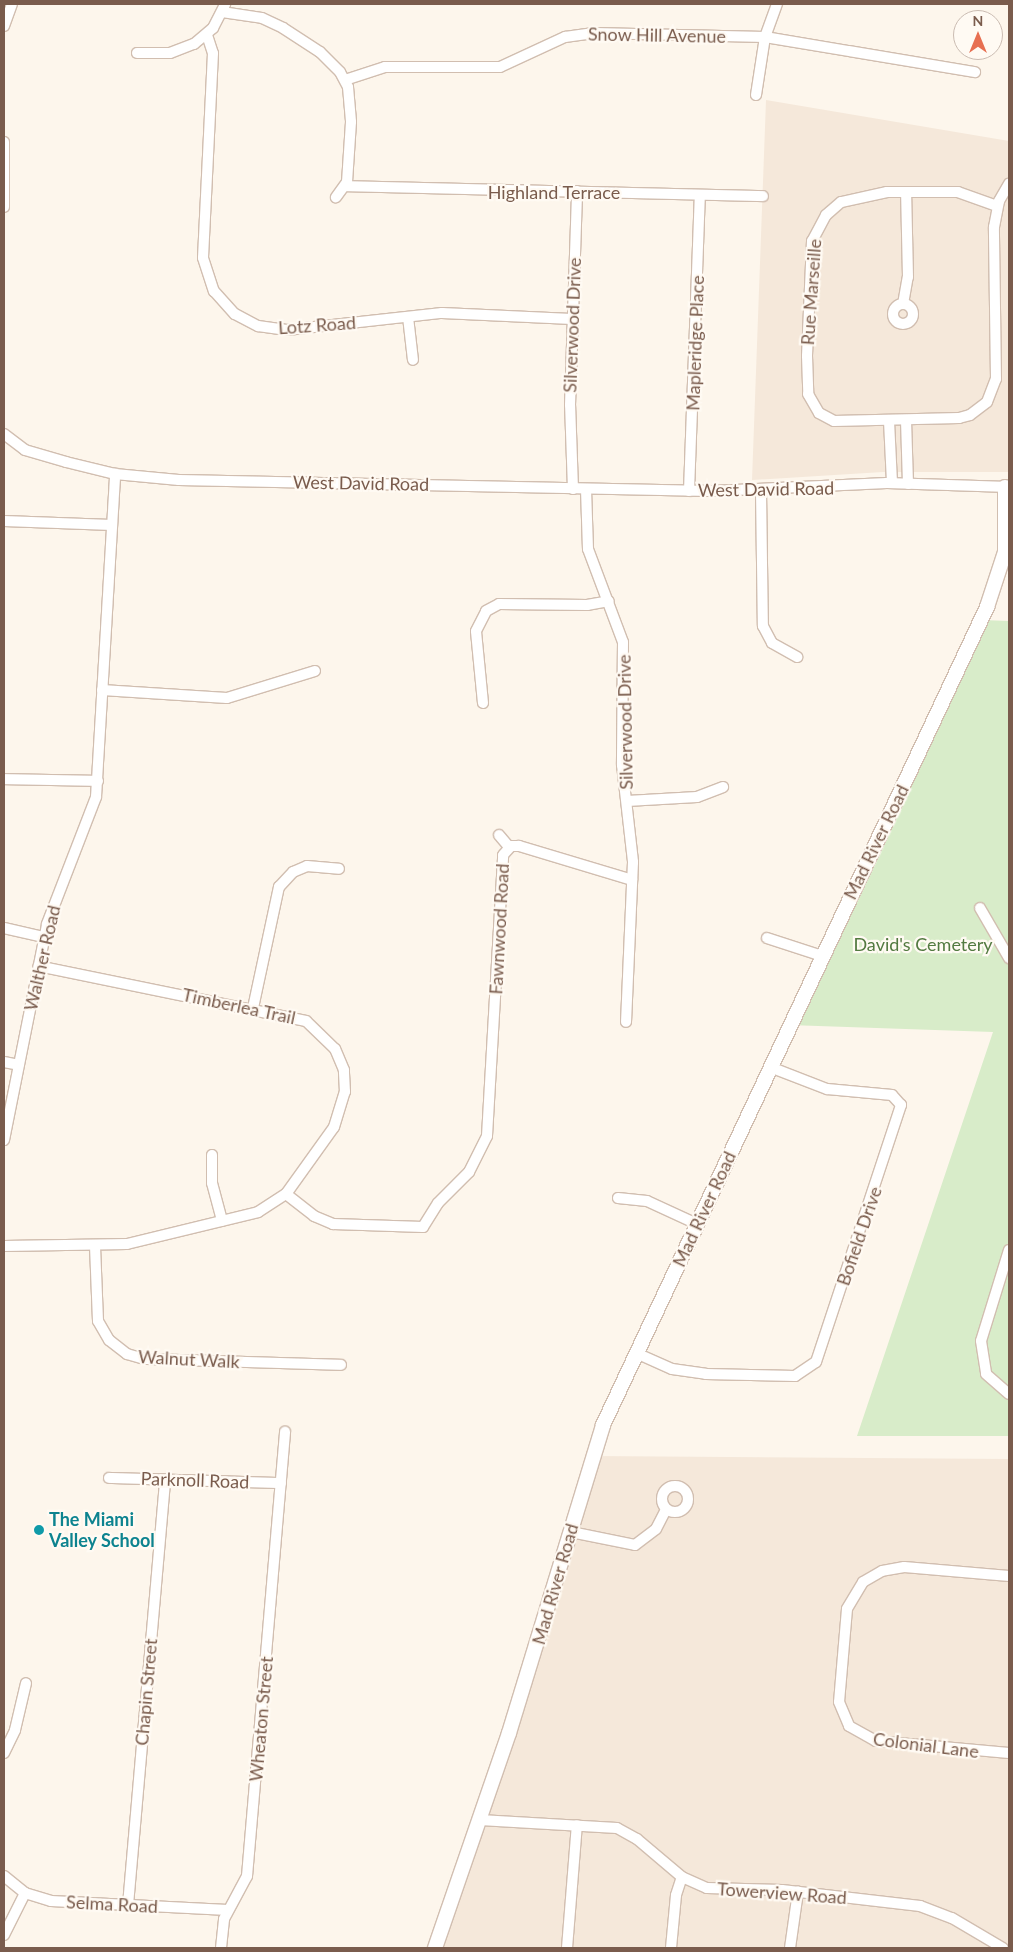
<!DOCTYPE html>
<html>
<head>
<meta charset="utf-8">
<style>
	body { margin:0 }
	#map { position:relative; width:1013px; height:1952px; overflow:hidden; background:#fdf6ec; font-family:Lato,sans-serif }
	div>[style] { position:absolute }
	.residential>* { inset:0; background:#f5e8da }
	.green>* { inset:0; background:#d8ecc9 }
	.roads { filter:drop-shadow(1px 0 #d1beb0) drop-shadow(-1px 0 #d1beb0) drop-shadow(0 1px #d1beb0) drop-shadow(0 -1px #d1beb0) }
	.street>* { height:10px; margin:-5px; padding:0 5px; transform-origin:5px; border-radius:5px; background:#fff }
	.street>.ring { margin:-5px; padding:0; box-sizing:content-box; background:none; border:10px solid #fff; border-radius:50% }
	.secondary>* { height:14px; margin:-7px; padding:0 7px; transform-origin:7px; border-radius:7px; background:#fff }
	.dots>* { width:14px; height:14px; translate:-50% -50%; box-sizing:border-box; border:2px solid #fffaf3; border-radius:50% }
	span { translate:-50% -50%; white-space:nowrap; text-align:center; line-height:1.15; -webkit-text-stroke:4.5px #fffaf3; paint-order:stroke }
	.street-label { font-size:18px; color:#7a5c4d }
	.park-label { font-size:18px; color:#537a41 }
	.culture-label { font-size:18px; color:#0d838f; font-weight:700 }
	.left { translate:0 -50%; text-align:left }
	.frame { position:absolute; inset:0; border:5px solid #7a5c4d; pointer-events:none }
	.north { position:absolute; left:953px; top:10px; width:50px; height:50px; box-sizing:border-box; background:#fffaf3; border:1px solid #cabbb1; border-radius:50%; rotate:0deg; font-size:14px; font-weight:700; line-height:20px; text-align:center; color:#7a5c4d }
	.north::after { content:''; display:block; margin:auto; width:18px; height:22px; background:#e76f51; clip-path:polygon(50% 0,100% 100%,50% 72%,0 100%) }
</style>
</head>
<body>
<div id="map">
	<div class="residential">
		<div style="clip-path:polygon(766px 100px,1009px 141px,1009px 472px,883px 472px,752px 480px)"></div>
		<div style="clip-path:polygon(592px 1456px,1009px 1459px,1009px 1948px,433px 1948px)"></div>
	</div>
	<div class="green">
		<div style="clip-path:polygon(981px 620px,1009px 621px,1009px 1436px,857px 1436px,993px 1032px,789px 1025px)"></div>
	</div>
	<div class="roads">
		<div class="street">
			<div style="left:222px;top:12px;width:40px;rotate:8.5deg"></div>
			<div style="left:262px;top:18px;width:23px;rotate:25deg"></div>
			<div style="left:283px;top:28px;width:44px;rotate:33deg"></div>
			<div style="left:320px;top:52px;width:28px;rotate:45deg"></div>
			<div style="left:340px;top:72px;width:17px;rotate:62deg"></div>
			<div style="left:348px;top:87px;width:35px;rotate:85deg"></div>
			<div style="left:351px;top:122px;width:60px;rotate:93.8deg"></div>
			<div style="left:347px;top:182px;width:19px;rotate:126deg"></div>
			<div style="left:4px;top:26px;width:23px;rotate:-70deg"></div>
			<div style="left:207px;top:35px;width:19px;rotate:72deg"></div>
			<div style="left:213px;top:53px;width:205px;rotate:92.8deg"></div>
			<div style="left:203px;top:258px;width:35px;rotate:72deg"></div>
			<div style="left:214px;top:291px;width:31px;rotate:48deg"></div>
			<div style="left:235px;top:314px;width:26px;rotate:28deg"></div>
			<div style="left:258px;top:326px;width:29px;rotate:8deg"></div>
			<div style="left:287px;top:330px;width:156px;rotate:-6.3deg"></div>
			<div style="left:442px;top:313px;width:130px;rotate:2.6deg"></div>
			<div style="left:137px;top:53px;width:33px"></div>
			<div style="left:170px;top:53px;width:26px;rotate:-21deg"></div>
			<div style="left:194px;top:44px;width:25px;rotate:-40deg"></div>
			<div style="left:213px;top:28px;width:27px;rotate:-63deg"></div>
			<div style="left:345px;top:80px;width:42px;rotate:-18deg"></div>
			<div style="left:385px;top:67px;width:115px"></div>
			<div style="left:500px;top:67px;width:72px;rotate:-24.8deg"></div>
			<div style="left:565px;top:37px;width:29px;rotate:-8deg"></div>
			<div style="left:594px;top:33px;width:171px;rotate:1.3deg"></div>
			<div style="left:765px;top:37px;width:213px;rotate:9.5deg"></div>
			<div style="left:756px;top:95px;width:59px;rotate:-81.2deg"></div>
			<div style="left:765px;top:37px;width:35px;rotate:-70deg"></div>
			<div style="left:4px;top:142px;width:65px;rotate:90deg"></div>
			<div style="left:345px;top:186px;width:418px;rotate:1.4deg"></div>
			<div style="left:997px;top:206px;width:41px;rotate:-160.3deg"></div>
			<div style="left:958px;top:192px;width:71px;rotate:180deg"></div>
			<div style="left:887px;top:192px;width:47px;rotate:167.7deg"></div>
			<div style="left:841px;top:202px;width:20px;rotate:139deg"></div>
			<div style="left:826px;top:215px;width:30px;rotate:118deg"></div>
			<div style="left:812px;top:241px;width:115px;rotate:92.5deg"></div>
			<div style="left:807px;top:356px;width:38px;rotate:88deg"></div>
			<div style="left:808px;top:394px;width:22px;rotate:60deg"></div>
			<div style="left:819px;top:413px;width:17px;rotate:28deg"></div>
			<div style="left:834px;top:421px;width:125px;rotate:-1.4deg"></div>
			<div style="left:959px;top:418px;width:11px;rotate:-15deg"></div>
			<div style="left:970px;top:415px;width:21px;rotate:-37deg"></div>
			<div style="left:987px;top:402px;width:25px;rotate:-69deg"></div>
			<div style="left:996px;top:379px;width:152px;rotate:-90.8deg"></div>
			<div style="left:994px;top:227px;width:26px;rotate:-79deg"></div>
			<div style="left:999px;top:201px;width:20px;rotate:-60deg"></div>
			<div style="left:903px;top:304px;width:27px;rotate:-80deg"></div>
			<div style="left:908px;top:277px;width:85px;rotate:-91.3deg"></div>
			<div class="ring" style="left:893px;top:304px;width:10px;height:10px"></div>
			<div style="left:408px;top:317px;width:43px;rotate:83.4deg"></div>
			<div style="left:906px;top:420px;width:64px;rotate:88.2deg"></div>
			<div style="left:889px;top:421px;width:62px;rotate:87.2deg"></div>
			<div style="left:4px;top:434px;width:26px;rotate:37deg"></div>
			<div style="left:25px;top:450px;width:43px;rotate:16.3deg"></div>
			<div style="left:66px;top:462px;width:50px;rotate:13.8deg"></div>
			<div style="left:115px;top:474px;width:64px;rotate:5.4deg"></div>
			<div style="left:179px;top:480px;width:534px;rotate:1.18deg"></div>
			<div style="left:713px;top:491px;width:174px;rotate:-2.6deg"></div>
			<div style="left:887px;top:483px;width:122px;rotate:1.9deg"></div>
			<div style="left:573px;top:489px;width:84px;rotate:-92deg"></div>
			<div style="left:570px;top:405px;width:214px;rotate:-88.1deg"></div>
			<div style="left:586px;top:489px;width:60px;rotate:88.1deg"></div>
			<div style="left:588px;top:549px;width:99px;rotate:69.4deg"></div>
			<div style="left:623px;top:642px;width:123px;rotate:90.5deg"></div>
			<div style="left:622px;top:765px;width:98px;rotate:83.5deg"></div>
			<div style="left:633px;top:862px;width:160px;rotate:92.5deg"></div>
			<div style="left:689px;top:491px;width:296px;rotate:-87.9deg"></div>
			<div style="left:761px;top:491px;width:135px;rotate:89.2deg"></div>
			<div style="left:763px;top:626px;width:19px;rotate:62deg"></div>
			<div style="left:772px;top:643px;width:29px;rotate:29deg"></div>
			<div style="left:4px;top:521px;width:108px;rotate:2.1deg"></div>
			<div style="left:102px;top:690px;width:125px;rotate:3.7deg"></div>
			<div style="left:227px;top:698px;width:92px;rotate:-17.1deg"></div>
			<div style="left:483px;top:703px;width:72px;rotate:-95.6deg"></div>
			<div style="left:476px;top:631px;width:22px;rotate:-63deg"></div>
			<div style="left:486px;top:611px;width:15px;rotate:-28deg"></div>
			<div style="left:499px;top:604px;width:88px;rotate:0.7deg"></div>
			<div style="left:587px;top:605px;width:22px;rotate:-10deg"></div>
			<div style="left:4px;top:779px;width:94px;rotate:1.2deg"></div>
			<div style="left:627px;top:801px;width:70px;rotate:-3.3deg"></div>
			<div style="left:697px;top:797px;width:28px;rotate:-21deg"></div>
			<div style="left:499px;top:835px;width:16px;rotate:50deg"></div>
			<div style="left:980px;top:908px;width:58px;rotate:59.9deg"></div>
			<div style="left:4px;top:928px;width:41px;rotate:12.7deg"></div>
			<div style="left:767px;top:938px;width:58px;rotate:18.1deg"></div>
			<div style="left:253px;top:1008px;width:124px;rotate:-77.9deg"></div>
			<div style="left:279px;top:887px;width:21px;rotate:-47deg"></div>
			<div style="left:293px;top:872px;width:15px;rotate:-23deg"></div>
			<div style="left:307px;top:866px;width:32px;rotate:5deg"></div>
			<div style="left:4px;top:1062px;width:15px;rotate:11deg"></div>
			<div style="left:4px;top:1140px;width:220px;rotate:-78.7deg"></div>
			<div style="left:47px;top:924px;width:136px;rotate:-68.9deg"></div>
			<div style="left:96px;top:797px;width:324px;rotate:-86.6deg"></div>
			<div style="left:212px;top:1155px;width:28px;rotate:90deg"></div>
			<div style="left:212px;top:1183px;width:39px;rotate:75deg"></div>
			<div style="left:286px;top:1194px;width:36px;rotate:38deg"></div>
			<div style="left:314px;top:1216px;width:21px;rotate:23deg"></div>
			<div style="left:333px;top:1224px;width:90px;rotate:1.9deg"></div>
			<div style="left:423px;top:1227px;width:28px;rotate:-58deg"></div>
			<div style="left:438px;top:1203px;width:44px;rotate:-45deg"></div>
			<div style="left:469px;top:1172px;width:40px;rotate:-63.4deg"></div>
			<div style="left:487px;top:1136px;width:281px;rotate:-86.7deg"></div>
			<div style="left:503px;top:855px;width:12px;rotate:-48deg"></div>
			<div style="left:511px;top:846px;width:8px"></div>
			<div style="left:519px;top:846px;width:118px;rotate:16.7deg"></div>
			<div style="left:618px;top:1198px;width:29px;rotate:6deg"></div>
			<div style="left:647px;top:1201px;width:55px;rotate:24.7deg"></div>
			<div style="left:4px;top:1246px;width:123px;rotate:-0.9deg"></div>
			<div style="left:127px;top:1244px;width:135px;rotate:-13.7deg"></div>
			<div style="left:258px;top:1212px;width:33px;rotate:-33deg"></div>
			<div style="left:286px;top:1194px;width:82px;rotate:-54.4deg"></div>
			<div style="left:334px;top:1127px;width:37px;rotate:-73deg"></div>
			<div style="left:345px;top:1092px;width:22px;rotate:-93deg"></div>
			<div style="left:344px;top:1070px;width:23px;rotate:-113deg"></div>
			<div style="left:335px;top:1049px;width:40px;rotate:-136deg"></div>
			<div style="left:306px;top:1021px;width:273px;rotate:-168.4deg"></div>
			<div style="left:95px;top:1246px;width:75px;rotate:87.7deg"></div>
			<div style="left:98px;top:1321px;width:22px;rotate:60deg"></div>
			<div style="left:109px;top:1340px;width:23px;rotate:38deg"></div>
			<div style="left:127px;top:1354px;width:18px;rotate:16deg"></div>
			<div style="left:144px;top:1359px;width:197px;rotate:1.7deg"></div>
			<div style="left:1009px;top:1250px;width:95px;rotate:107.1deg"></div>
			<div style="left:981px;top:1341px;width:33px;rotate:81deg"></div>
			<div style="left:986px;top:1374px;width:30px;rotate:41deg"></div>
			<div style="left:636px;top:1353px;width:39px;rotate:24deg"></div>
			<div style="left:672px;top:1369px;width:34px;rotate:8deg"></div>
			<div style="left:706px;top:1374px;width:89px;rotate:1.3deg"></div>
			<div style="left:795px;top:1376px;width:25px;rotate:-34deg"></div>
			<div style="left:816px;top:1362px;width:271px;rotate:-71.7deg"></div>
			<div style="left:901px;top:1105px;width:13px;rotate:-132deg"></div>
			<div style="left:892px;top:1095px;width:65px;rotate:-174.7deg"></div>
			<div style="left:827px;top:1089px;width:61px;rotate:-158.9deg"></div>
			<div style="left:109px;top:1478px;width:172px;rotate:1.7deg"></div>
			<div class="ring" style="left:662px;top:1486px;width:16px;height:16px"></div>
			<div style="left:571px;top:1532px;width:65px;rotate:11.5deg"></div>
			<div style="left:635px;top:1545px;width:26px;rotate:-37deg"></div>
			<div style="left:656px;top:1529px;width:22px;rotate:-63deg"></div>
			<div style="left:1009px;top:1576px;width:105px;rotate:-175.1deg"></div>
			<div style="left:904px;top:1567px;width:22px;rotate:170deg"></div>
			<div style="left:882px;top:1571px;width:22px;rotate:150deg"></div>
			<div style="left:863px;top:1582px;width:31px;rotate:121deg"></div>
			<div style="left:847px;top:1609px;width:93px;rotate:94.9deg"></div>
			<div style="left:839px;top:1702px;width:26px;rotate:67deg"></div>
			<div style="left:849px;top:1726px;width:31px;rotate:29deg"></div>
			<div style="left:876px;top:1741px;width:134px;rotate:5.2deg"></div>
			<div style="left:4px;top:1753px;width:25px;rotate:-64deg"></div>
			<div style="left:15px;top:1730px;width:48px;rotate:-76.8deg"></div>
			<div style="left:480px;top:1820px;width:137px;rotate:3.3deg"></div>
			<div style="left:617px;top:1828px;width:23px;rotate:29deg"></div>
			<div style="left:637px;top:1839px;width:59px;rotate:40.2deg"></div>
			<div style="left:682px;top:1877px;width:27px;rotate:24deg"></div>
			<div style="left:707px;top:1888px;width:75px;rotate:1.5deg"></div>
			<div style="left:782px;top:1890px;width:139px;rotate:6.6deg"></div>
			<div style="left:920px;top:1906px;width:34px;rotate:21deg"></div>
			<div style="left:952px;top:1918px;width:59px;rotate:30.5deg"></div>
			<div style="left:4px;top:1876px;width:27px;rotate:39deg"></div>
			<div style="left:25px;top:1893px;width:27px;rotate:17deg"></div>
			<div style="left:51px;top:1901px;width:177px;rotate:2.9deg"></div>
			<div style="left:128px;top:1905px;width:427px;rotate:-85deg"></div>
			<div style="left:4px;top:1935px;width:47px;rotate:-63.4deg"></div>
			<div style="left:221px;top:1948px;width:29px;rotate:-84deg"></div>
			<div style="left:224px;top:1919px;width:49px;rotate:-61.9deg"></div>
			<div style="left:247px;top:1876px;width:446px;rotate:-85.1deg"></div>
			<div style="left:567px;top:1948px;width:123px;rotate:-85.4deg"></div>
			<div style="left:671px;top:1948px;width:53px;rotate:-84.6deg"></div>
			<div style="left:676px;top:1895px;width:19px;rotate:-72deg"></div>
			<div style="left:790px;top:1948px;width:57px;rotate:-81.9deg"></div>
		</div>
		<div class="secondary">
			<div style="left:435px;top:1948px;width:227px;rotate:-71deg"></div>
			<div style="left:509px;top:1733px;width:322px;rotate:-73deg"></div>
			<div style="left:603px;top:1425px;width:904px;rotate:-64.85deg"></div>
			<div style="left:987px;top:607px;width:58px;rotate:-71.9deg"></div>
			<div style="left:1005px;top:552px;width:65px;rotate:-90deg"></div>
		</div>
	</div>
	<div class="dots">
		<div style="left:39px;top:1530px;background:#0f9aa8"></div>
	</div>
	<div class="street-label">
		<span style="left:657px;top:35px;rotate:1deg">Snow Hill Avenue</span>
		<span style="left:554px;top:192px">Highland Terrace</span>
		<span style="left:811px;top:292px;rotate:-86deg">Rue Marseille</span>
		<span style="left:317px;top:325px;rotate:-4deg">Lotz Road</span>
		<span style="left:572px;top:325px;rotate:-88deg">Silverwood Drive</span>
		<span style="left:695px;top:343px;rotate:-88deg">Mapleridge Place</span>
		<span style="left:361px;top:483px;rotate:1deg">West David Road</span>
		<span style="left:766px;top:489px;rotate:-1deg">West David Road</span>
		<span style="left:625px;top:722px;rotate:-91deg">Silverwood Drive</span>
		<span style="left:876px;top:842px;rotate:-64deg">Mad River Road</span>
		<span style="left:499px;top:929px;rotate:-87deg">Fawnwood Road</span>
		<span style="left:42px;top:958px;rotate:-77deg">Walther Road</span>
		<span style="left:239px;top:1006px;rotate:12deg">Timberlea Trail</span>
		<span style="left:704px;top:1209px;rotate:-65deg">Mad River Road</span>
		<span style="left:859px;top:1236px;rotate:-71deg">Bofield Drive</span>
		<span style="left:189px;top:1359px;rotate:3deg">Walnut Walk</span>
		<span style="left:195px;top:1480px;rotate:2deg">Parknoll Road</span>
		<span style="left:555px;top:1584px;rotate:-74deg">Mad River Road</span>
		<span style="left:146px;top:1692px;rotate:-85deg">Chapin Street</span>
		<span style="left:261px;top:1719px;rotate:-85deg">Wheaton Street</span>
		<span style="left:926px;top:1745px;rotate:7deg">Colonial Lane</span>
		<span style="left:782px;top:1893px;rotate:4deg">Towerview Road</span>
		<span style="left:112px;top:1904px;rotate:3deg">Selma Road</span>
	</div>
	<div class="park-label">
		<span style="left:923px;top:944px">David's Cemetery</span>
	</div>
	<div class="culture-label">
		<span class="left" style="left:49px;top:1530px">The Miami<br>Valley School</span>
	</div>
	<div class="frame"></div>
	<div class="north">N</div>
</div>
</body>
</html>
